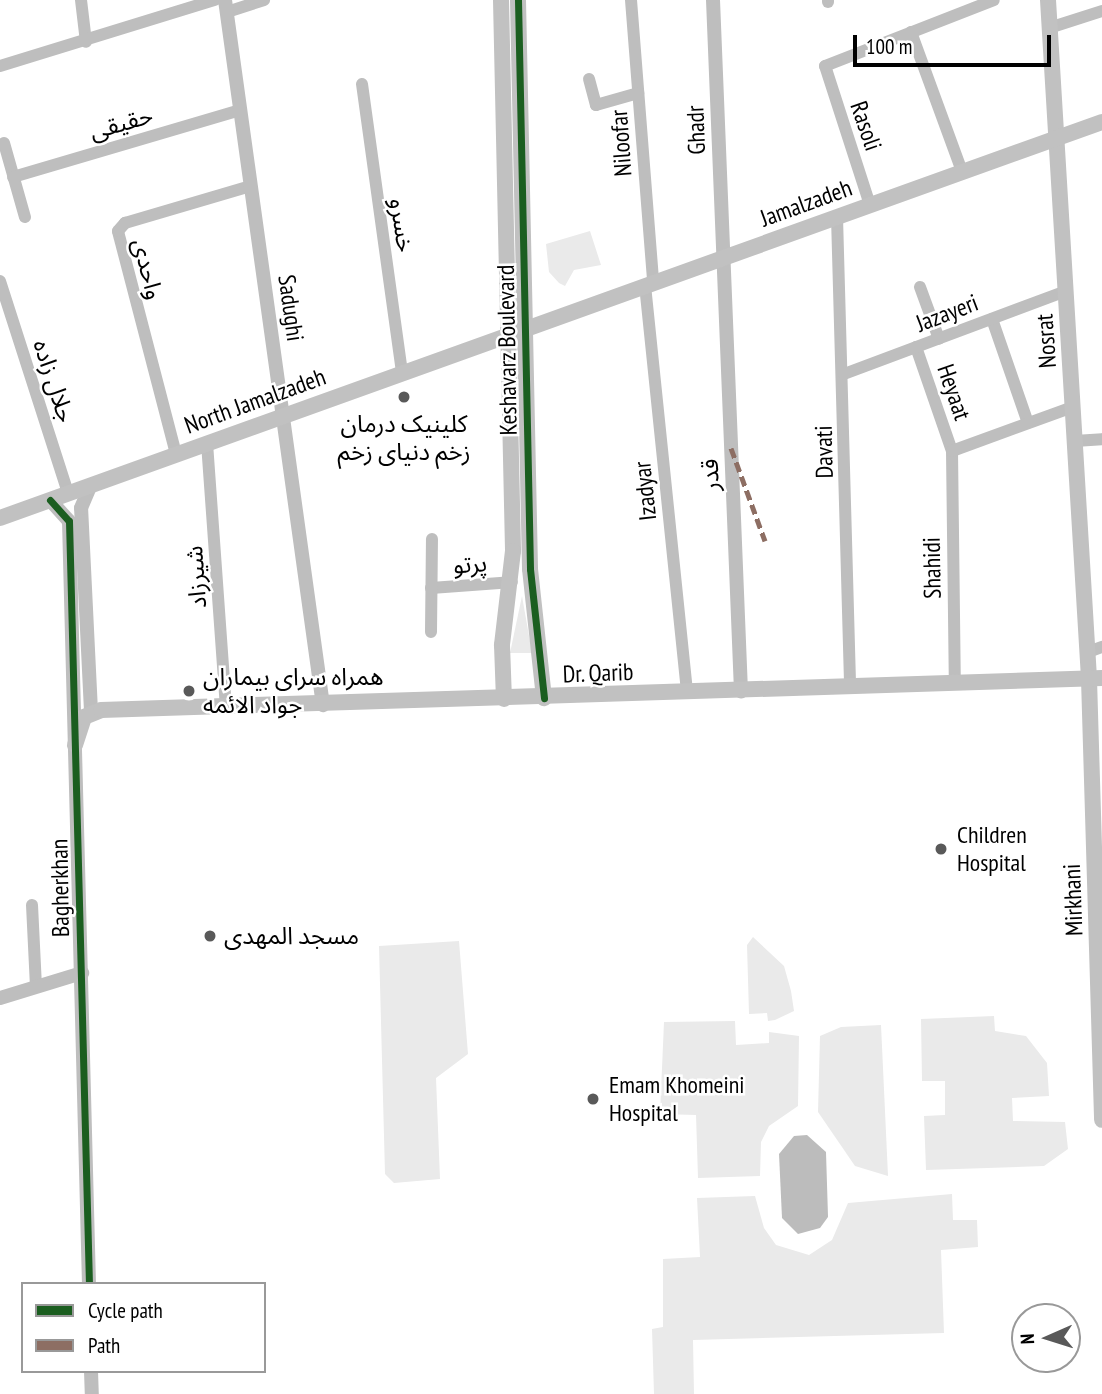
<!DOCTYPE html>
<html>
<head>
<meta charset="utf-8">
<style>
	body { margin:0 }
	#map { position:relative; width:1102px; height:1394px; overflow:hidden; background:#fff; font-family:"PT Sans Narrow","Noto Sans Arabic",sans-serif }
	div>[style] { position:absolute }
	.green>* { inset:0; background:#eaeaea }
	.water>* { inset:0; background:#bcbcbc }
	.minor>* { height:12px; margin:-6px; padding:0 6px; transform-origin:6px; border-radius:6px; background:#bebebe }
	.tertiary>* { height:14px; margin:-7px; padding:0 7px; transform-origin:7px; border-radius:7px; background:#bebebe }
	.secondary>* { height:16px; margin:-8px; padding:0 8px; transform-origin:8px; border-radius:8px; background:#c1c1c1 }
	.quiet>* { height:5px; margin-top:-2.5px; transform-origin:0; background:repeating-linear-gradient(90deg,#8d6e63 0 10px,transparent 0 15px) }
	.cycleway>* { height:7px; margin:-3.5px; padding:0 3.5px; transform-origin:3.5px; border-radius:3.5px; background:#1b5e20 }
	.dots>* { width:19px; height:19px; translate:-50% -50%; box-sizing:border-box; border:4px solid #fff; border-radius:50% }
	span { translate:-50% -50%; white-space:nowrap; text-align:center; line-height:1.15; -webkit-text-stroke:5px #fff; paint-order:stroke }
	.street-label { font-size:24px; color:#000 }
	.poi-label { font-size:24px; color:#000 }
	.left { translate:0 -50%; text-align:left }
	.legend { position:absolute; left:21px; top:1282px; width:245px; height:91px; box-sizing:border-box; background:#fff; border:2px solid #999; margin:0; padding:9px 12px; list-style:none; font-size:21px; color:#000 }
	.legend li { display:flex; align-items:center; gap:14px; height:35px }
	.legend b { width:35px; border:2px solid #999 }
	.north { position:absolute; left:1011px; top:1303px; width:70px; height:70px; box-sizing:border-box; background:#fff; border:2px solid #999; border-radius:50%; rotate:267deg; font-size:19px; font-weight:700; line-height:28px; text-align:center; color:#000 }
	.north::after { content:''; display:block; margin:auto; width:24px; height:32px; background:#595959; clip-path:polygon(50% 0,100% 100%,50% 72%,0 100%) }
	.scale { position:absolute; left:853px; top:35px; width:198px; height:32px; box-sizing:border-box; border:4px solid #000; border-top:0; padding-left:9px; font-size:21px; line-height:24px; white-space:nowrap; color:#000; -webkit-text-stroke:5px #fff; paint-order:stroke }
</style>
</head>
<body>
<div id="map">
	<div class="green">
		<div style="clip-path:polygon(590px 231px,601px 265px,574px 270px,565px 286px,559px 283px,549px 272px,546px 244px)"></div>
		<div style="clip-path:polygon(522px 596px,532px 653px,510px 653px)"></div>
		<div style="clip-path:polygon(753px 937px,784px 966px,791px 991px,794px 1011px,775px 1020px,768px 1021px,767px 1013px,749px 1014px,747px 945px)"></div>
		<div style="clip-path:polygon(459px 941px,468px 1054px,436px 1078px,440px 1179px,394px 1183px,385px 1174px,379px 946px)"></div>
		<div style="clip-path:polygon(994px 1016px,995px 1031px,1026px 1036px,1047px 1063px,1049px 1096px,1012px 1098px,1013px 1121px,1065px 1122px,1068px 1149px,1044px 1166px,926px 1170px,924px 1116px,945px 1115px,945px 1081px,922px 1081px,921px 1019px)"></div>
		<div style="clip-path:polygon(735px 1021px,736px 1045px,769px 1043px,769px 1032px,799px 1036px,798px 1106px,769px 1126px,761px 1142px,760px 1176px,698px 1178px,696px 1115px,660px 1114px,664px 1022px)"></div>
		<div style="clip-path:polygon(881px 1025px,888px 1176px,855px 1166px,818px 1112px,820px 1036px,841px 1027px)"></div>
		<div style="clip-path:polygon(952px 1194px,953px 1220px,977px 1220px,978px 1247px,941px 1250px,944px 1333px,693px 1340px,694px 1394px,654px 1394px,652px 1329px,663px 1327px,663px 1259px,700px 1257px,697px 1198px,755px 1196px,764px 1228px,776px 1245px,809px 1255px,832px 1240px,848px 1203px)"></div>
	</div>
	<div class="water">
		<div style="clip-path:polygon(807px 1135px,826px 1152px,828px 1217px,820px 1228px,798px 1234px,782px 1218px,779px 1154px,794px 1136px)"></div>
	</div>
	<div class="minor">
		<div style="left:81px;top:0;width:42px;rotate:83.2deg"></div>
		<div style="left:631px;top:0;width:283px;rotate:85.5deg"></div>
		<div style="left:828px;top:0;width:2px;rotate:90deg"></div>
		<div style="left:227px;top:12px;width:39px;rotate:-18deg"></div>
		<div style="left:1049px;top:28px;width:56px;rotate:-17.8deg"></div>
		<div style="left:911px;top:32px;width:148px;rotate:69.9deg"></div>
		<div style="left:0;top:66px;width:225px;rotate:-17.1deg"></div>
		<div style="left:589px;top:79px;width:27px;rotate:75deg"></div>
		<div style="left:596px;top:105px;width:44px;rotate:-15.9deg"></div>
		<div style="left:362px;top:84px;width:291px;rotate:82.1deg"></div>
		<div style="left:4px;top:143px;width:77px;rotate:74.2deg"></div>
		<div style="left:13px;top:177px;width:237px;rotate:-16.4deg"></div>
		<div style="left:870px;top:205px;width:146px;rotate:-107.9deg"></div>
		<div style="left:825px;top:66px;width:181px;rotate:-21.3deg"></div>
		<div style="left:837px;top:217px;width:470px;rotate:88.4deg"></div>
		<div style="left:0;top:281px;width:223px;rotate:72.2deg"></div>
		<div style="left:645px;top:285px;width:410px;rotate:84.1deg"></div>
		<div style="left:920px;top:287px;width:55px;rotate:69.9deg"></div>
		<div style="left:992px;top:319px;width:110px;rotate:70.9deg"></div>
		<div style="left:916px;top:347px;width:110px;rotate:70.9deg"></div>
		<div style="left:952px;top:451px;width:233px;rotate:89.3deg"></div>
		<div style="left:844px;top:374px;width:237px;rotate:-20.5deg"></div>
		<div style="left:1075px;top:441px;width:27px;rotate:-4deg"></div>
		<div style="left:207px;top:443px;width:266px;rotate:85.9deg"></div>
		<div style="left:952px;top:451px;width:129px;rotate:-20deg"></div>
		<div style="left:176px;top:454px;width:230px;rotate:-104.6deg"></div>
		<div style="left:118px;top:231px;width:11px;rotate:-49deg"></div>
		<div style="left:125px;top:223px;width:131px;rotate:-16.4deg"></div>
		<div style="left:431px;top:588px;width:81px;rotate:-4.2deg"></div>
		<div style="left:431px;top:632px;width:93px;rotate:-89.4deg"></div>
		<div style="left:1088px;top:652px;width:15px;rotate:-20deg"></div>
		<div style="left:32px;top:905px;width:82px;rotate:87.2deg"></div>
	</div>
	<div class="tertiary">
		<div style="left:225px;top:0;width:712px;rotate:82.09deg"></div>
		<div style="left:713px;top:0;width:692px;rotate:87.68deg"></div>
		<div style="left:50px;top:500px;width:28px;rotate:48deg"></div>
		<div style="left:69px;top:521px;width:763px;rotate:88.5deg"></div>
		<div style="left:91px;top:711px;width:203px;rotate:-92.8deg"></div>
		<div style="left:81px;top:508px;width:25px;rotate:-67deg"></div>
		<div style="left:0;top:998px;width:86px;rotate:-17deg"></div>
		<div style="left:91px;top:1371px;width:23px;rotate:88deg"></div>
	</div>
	<div class="secondary">
		<div style="left:501px;top:0;width:551px;rotate:88.75deg"></div>
		<div style="left:513px;top:551px;width:95px;rotate:96.7deg"></div>
		<div style="left:502px;top:645px;width:54px;rotate:87.9deg"></div>
		<div style="left:518px;top:0;width:569px;rotate:88.79deg"></div>
		<div style="left:530px;top:569px;width:130px;rotate:83.8deg"></div>
		<div style="left:1048px;top:0;width:680px;rotate:86.54deg"></div>
		<div style="left:1089px;top:679px;width:441px;rotate:88.3deg"></div>
		<div style="left:0;top:518px;width:1171px;rotate:-19.77deg"></div>
		<div style="left:75px;top:745px;width:29px;rotate:-72deg"></div>
		<div style="left:84px;top:717px;width:18px;rotate:-22deg"></div>
		<div style="left:101px;top:710px;width:1002px;rotate:-1.83deg"></div>
	</div>
	<div class="quiet">
		<div style="left:731px;top:448px;width:99px;rotate:69.9deg"></div>
	</div>
	<div class="cycleway">
		<div style="left:518px;top:0;width:569px;rotate:88.79deg"></div>
		<div style="left:530px;top:569px;width:130px;rotate:83.8deg"></div>
		<div style="left:50px;top:500px;width:28px;rotate:48deg"></div>
		<div style="left:69px;top:521px;width:763px;rotate:88.5deg"></div>
	</div>
	<div class="dots">
		<div style="left:404px;top:397px;background:#595959"></div>
		<div style="left:189px;top:691px;background:#595959"></div>
		<div style="left:941px;top:849px;background:#595959"></div>
		<div style="left:210px;top:936px;background:#595959"></div>
		<div style="left:593px;top:1099px;background:#595959"></div>
	</div>
	<div class="street-label">
		<span style="left:121px;top:123px;rotate:-16deg">حقیقی</span>
		<span style="left:866px;top:126px;rotate:71deg">Rasoli</span>
		<span style="left:696px;top:130px;rotate:-92deg">Ghadr</span>
		<span style="left:621px;top:143px;rotate:-94deg">Niloofar</span>
		<span style="left:806px;top:203px;rotate:-20deg">Jamalzadeh</span>
		<span style="left:402px;top:225px;rotate:82deg">خسرو</span>
		<span style="left:148px;top:269px;rotate:76deg">واحدی</span>
		<span style="left:291px;top:308px;rotate:82deg">Sadughi</span>
		<span style="left:947px;top:313px;rotate:-21deg">Jazayeri</span>
		<span style="left:1046px;top:341px;rotate:-94deg">Nosrat</span>
		<span style="left:507px;top:350px;rotate:-91deg">Keshavarz Boulevard</span>
		<span style="left:54px;top:381px;rotate:72deg">جلال زاده</span>
		<span style="left:954px;top:392px;rotate:71deg">Heyaat</span>
		<span style="left:255px;top:401px;rotate:-20deg">North Jamalzadeh</span>
		<span style="left:824px;top:452px;rotate:-91deg">Davati</span>
		<span style="left:710px;top:475px;rotate:-92deg">قدر</span>
		<span style="left:645px;top:491px;rotate:-96deg">Izadyar</span>
		<span style="left:470px;top:564px;rotate:-4deg">پرتو</span>
		<span style="left:932px;top:568px;rotate:-91deg">Shahidi</span>
		<span style="left:196px;top:577px;rotate:-94deg">شیرزاد</span>
		<span style="left:598px;top:673px;rotate:-2deg">Dr. Qarib</span>
		<span style="left:60px;top:888px;rotate:-91deg">Bagherkhan</span>
		<span style="left:1073px;top:900px;rotate:-92deg">Mirkhani</span>
	</div>
	<div class="poi-label">
		<span style="left:404px;top:438px">کلینیک درمان<br>زخم دنیای زخم</span>
		<span class="left" style="left:203px;top:691px">همراه سرای بیماران<br>جواد الائمه</span>
		<span class="left" style="left:957px;top:849px">Children<br>Hospital</span>
		<span class="left" style="left:224px;top:936px">مسجد المهدی</span>
		<span class="left" style="left:609px;top:1099px">Emam Khomeini<br>Hospital</span>
	</div>
	<ul class="legend">
	<li><b style="height:9px;background:#1b5e20"></b>Cycle path</li>
	<li><b style="height:9px;background:#8d6e63"></b>Path</li>
	</ul>
	<div class="north">N</div>
	<div class="scale">100 m</div>
</div>
</body>
</html>
